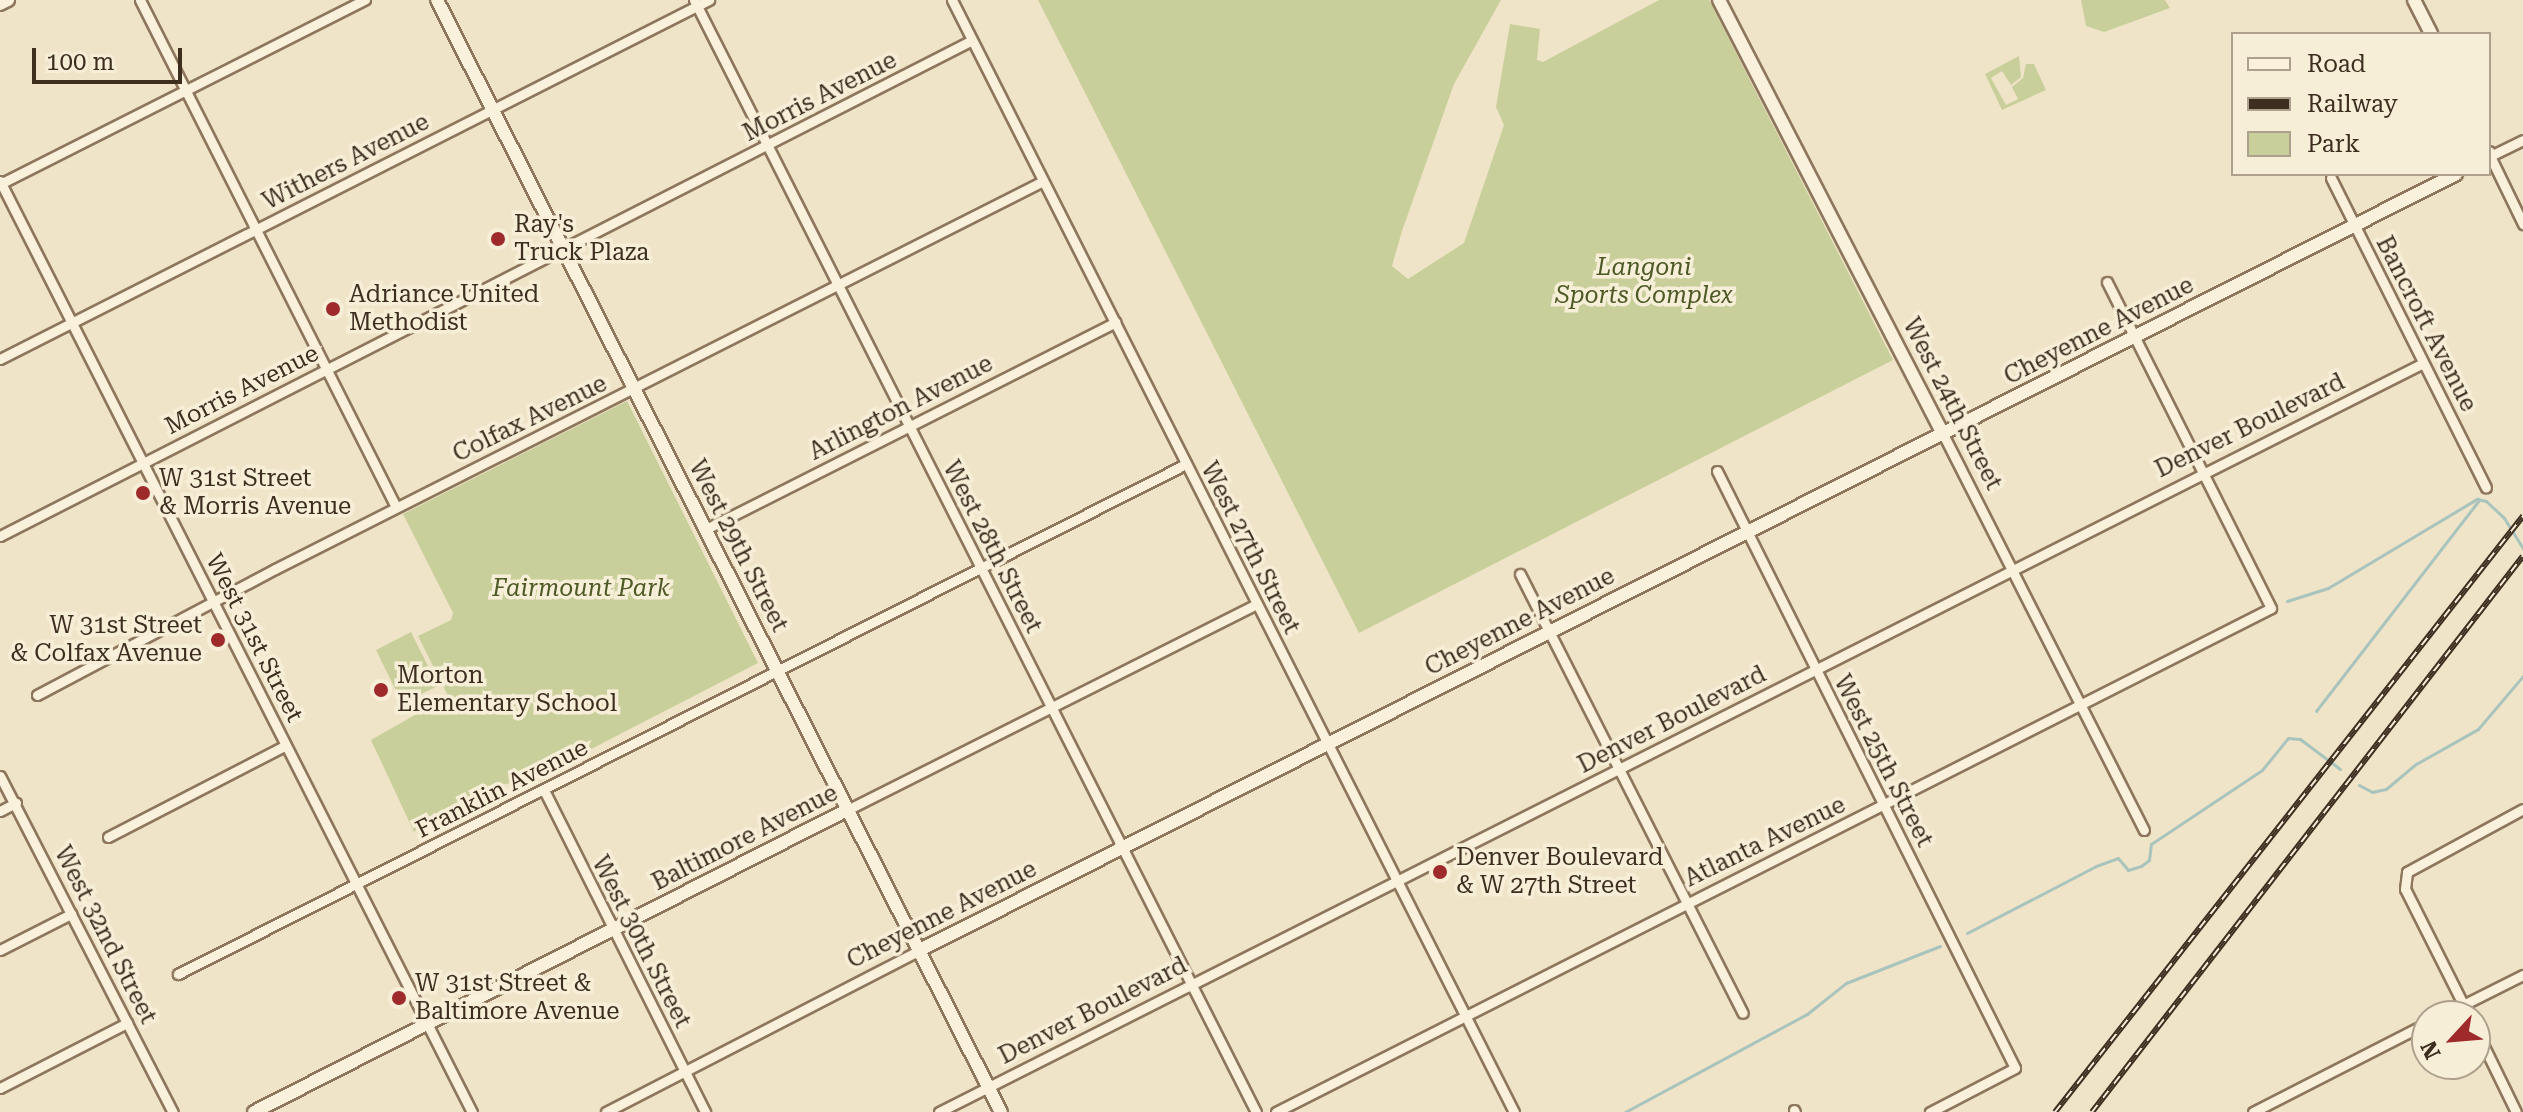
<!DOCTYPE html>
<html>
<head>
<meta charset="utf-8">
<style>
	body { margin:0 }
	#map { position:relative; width:2523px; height:1112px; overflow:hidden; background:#f0e4c8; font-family:"Roboto Serif",serif }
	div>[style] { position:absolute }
	.green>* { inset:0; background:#c9cf9b }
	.stream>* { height:3px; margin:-1.5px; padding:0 1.5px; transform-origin:1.5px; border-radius:1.5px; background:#a9c4bc }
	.roads { filter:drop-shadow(2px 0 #8d765c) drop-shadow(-2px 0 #8d765c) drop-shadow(0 2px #8d765c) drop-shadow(0 -2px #8d765c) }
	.street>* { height:9px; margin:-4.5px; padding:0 4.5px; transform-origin:4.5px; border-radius:4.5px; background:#faf1dc }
	.secondary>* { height:12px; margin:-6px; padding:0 6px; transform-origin:6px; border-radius:6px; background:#faf1dc }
	.rail>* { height:6px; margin-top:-3px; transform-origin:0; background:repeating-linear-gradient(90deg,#f7eed8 0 9px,#3d2e20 0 18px); box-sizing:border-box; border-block:2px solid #3d2e20 }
	.dots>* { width:22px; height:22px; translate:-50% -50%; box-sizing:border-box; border:4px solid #f7eed8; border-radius:50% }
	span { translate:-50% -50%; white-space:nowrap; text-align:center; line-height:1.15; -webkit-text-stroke:7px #f7eed8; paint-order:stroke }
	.street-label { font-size:24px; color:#3d2e20 }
	.poi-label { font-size:24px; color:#3d2e20 }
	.left { translate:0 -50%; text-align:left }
	.right { translate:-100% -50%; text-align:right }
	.park-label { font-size:24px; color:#4d5a26; font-style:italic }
	.legend { position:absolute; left:2231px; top:32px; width:260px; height:144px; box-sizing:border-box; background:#f7eed8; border:2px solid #ada18e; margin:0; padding:10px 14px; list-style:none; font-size:24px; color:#3d2e20 }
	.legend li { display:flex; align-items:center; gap:16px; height:40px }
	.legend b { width:40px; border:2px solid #ada18e }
	.north { position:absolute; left:2411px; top:1000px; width:80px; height:80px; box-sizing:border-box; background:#f7eed8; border:2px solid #ada18e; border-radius:50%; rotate:244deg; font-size:22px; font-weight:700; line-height:32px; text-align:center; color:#3d2e20 }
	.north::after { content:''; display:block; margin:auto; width:28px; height:36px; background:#9e2a2b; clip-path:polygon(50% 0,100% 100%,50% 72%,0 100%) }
	.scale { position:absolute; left:32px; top:48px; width:150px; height:36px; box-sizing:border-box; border:4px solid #3d2e20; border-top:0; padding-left:10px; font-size:24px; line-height:28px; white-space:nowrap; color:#3d2e20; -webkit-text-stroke:6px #f7eed8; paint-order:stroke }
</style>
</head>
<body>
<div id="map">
	<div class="green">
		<div style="clip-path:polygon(1038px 0,1501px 0,1454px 84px,1402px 231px,1392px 266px,1408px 279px,1464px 243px,1504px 125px,1496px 107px,1510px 24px,1540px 29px,1537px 60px,1543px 62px,1659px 0,1709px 0,1893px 360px,1359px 633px)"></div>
		<div style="clip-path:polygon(2081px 0,2165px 0,2170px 8px,2104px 32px,2086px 26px)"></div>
		<div style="clip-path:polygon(2019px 56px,2021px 77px,2011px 85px,2002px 71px,1991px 78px,2006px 105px,2018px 99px,2012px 87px,2023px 78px,2026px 64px,2034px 64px,2046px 90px,2002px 110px,1985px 74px)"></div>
		<div style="clip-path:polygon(627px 401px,758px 663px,531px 780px,493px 786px,424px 822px,414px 832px,371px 740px,448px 696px,418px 636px,451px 620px,453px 613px,403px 514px)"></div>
		<div style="clip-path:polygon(411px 632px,438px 686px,402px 703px,376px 650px)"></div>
	</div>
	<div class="stream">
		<div style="left:2287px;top:601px;width:43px;rotate:-17.6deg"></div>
		<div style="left:2328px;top:588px;width:174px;rotate:-30.9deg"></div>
		<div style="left:2477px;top:499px;width:9px;rotate:13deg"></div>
		<div style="left:2486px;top:501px;width:25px;rotate:43deg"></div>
		<div style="left:2504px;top:518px;width:36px;rotate:58deg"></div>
		<div style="left:2316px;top:711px;width:267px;rotate:-52.3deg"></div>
		<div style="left:2359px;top:785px;width:15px;rotate:28deg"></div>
		<div style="left:2372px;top:792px;width:14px;rotate:-12deg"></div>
		<div style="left:2386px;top:789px;width:39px;rotate:-40deg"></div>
		<div style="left:2416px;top:764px;width:71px;rotate:-29.4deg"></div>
		<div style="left:2478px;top:729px;width:70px;rotate:-49.7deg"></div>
		<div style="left:1967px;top:933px;width:145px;rotate:-27.4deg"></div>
		<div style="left:2096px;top:866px;width:23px;rotate:-20deg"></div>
		<div style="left:2118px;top:858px;width:16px;rotate:50deg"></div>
		<div style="left:2128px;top:870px;width:14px;rotate:-17deg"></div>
		<div style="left:2141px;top:866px;width:10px;rotate:-37deg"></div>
		<div style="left:2149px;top:860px;width:16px;rotate:-83deg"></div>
		<div style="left:2151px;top:844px;width:133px;rotate:-33.7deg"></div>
		<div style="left:2262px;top:770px;width:41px;rotate:-50.9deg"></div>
		<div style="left:2288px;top:738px;width:12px;rotate:5deg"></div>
		<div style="left:2300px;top:739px;width:50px;rotate:36.9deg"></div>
		<div style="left:1625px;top:1112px;width:207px;rotate:-28.3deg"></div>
		<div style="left:1807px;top:1014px;width:50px;rotate:-38.5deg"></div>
		<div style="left:1846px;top:983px;width:101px;rotate:-21.5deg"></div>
	</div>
	<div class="roads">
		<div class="street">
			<div style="left:140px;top:0;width:568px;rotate:63.21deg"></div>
			<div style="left:694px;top:0;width:1246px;rotate:63.19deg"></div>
			<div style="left:952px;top:0;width:1246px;rotate:63.19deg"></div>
			<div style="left:2523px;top:140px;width:37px;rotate:154deg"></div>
			<div style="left:2490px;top:156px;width:76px;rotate:64.1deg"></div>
			<div style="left:2331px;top:178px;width:346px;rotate:63.4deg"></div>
			<div style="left:0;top:181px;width:1044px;rotate:63.12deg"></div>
			<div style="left:0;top:184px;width:409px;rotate:-26.8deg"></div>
			<div style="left:0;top:359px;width:795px;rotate:-26.86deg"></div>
			<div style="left:1943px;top:434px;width:444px;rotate:63.1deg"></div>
			<div style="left:1717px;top:471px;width:667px;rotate:63.47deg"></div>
			<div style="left:2015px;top:1068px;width:96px;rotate:152.6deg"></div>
			<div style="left:704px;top:530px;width:461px;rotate:-26.8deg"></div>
			<div style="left:0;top:536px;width:1091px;rotate:-27.03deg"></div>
			<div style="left:1520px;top:574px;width:492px;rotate:63.1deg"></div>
			<div style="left:37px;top:695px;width:269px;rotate:-27.9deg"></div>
			<div style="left:275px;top:569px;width:860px;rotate:-26.8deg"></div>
			<div style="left:0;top:776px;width:378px;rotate:62.8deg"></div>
			<div style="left:544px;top:790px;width:360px;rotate:63.4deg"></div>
			<div style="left:847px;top:810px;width:458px;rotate:-26.7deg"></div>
			<div style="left:0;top:811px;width:18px;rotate:-27deg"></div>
			<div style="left:108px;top:837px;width:200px;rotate:-27.3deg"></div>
			<div style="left:0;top:950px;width:80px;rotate:-26.9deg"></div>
			<div style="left:178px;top:974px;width:1130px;rotate:-26.84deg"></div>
			<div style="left:2441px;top:1016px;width:92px;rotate:-26.6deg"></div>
			<div style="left:2469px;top:1016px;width:142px;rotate:-116.7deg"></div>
			<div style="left:2405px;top:889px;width:17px;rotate:-83deg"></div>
			<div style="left:2407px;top:872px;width:132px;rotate:-28.5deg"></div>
			<div style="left:2475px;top:1028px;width:93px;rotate:64deg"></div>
			<div style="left:0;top:1088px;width:143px;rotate:-27.1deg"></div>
			<div style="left:1794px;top:1110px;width:2px;rotate:63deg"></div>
			<div style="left:606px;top:1112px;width:351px;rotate:-27.3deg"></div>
			<div style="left:939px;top:1112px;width:1662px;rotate:-26.78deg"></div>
			<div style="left:1276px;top:1112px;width:1115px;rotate:-26.86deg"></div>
			<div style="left:2271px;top:608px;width:365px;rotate:-116.7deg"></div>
			<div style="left:2253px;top:1112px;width:195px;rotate:-27.1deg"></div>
		</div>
		<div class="secondary">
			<div style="left:437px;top:0;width:1247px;rotate:63.11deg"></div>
			<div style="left:1719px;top:0;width:488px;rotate:62.7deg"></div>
			<div style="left:2414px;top:0;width:38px;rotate:63deg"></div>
			<div style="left:0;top:4px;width:9px;rotate:-27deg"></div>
			<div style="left:2489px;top:153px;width:4px;rotate:90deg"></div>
			<div style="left:918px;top:951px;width:1723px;rotate:-26.8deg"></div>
			<div style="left:254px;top:1112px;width:665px;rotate:-26.99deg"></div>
		</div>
	</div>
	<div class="rail">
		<div style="left:2055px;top:1112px;width:758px;rotate:-51.86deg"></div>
		<div style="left:2092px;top:1112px;width:703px;rotate:-52.22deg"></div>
	</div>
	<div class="dots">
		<div style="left:498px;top:239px;background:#9e2a2b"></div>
		<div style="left:333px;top:309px;background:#9e2a2b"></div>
		<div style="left:143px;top:493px;background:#9e2a2b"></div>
		<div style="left:218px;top:640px;background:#9e2a2b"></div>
		<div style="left:381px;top:690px;background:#9e2a2b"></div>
		<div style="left:1440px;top:872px;background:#9e2a2b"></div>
		<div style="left:399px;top:998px;background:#9e2a2b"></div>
	</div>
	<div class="street-label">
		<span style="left:820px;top:97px;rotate:-27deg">Morris Avenue</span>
		<span style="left:346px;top:162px;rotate:-27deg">Withers Avenue</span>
		<span style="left:2426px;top:324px;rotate:63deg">Bancroft Avenue</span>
		<span style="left:2099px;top:331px;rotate:-27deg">Cheyenne Avenue</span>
		<span style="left:242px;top:390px;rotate:-27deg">Morris Avenue</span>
		<span style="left:1952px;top:404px;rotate:63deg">West 24th Street</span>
		<span style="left:901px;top:408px;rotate:-27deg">Arlington Avenue</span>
		<span style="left:530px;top:419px;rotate:-26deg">Colfax Avenue</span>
		<span style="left:2250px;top:426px;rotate:-26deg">Denver Boulevard</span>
		<span style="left:738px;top:546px;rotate:63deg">West 29th Street</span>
		<span style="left:992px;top:547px;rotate:63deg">West 28th Street</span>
		<span style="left:1250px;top:548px;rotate:63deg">West 27th Street</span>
		<span style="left:1520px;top:622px;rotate:-27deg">Cheyenne Avenue</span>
		<span style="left:254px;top:638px;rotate:63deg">West 31st Street</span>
		<span style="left:1672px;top:720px;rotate:-27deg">Denver Boulevard</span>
		<span style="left:1883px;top:761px;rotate:63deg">West 25th Street</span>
		<span style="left:502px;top:789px;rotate:-27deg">Franklin Avenue</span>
		<span style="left:745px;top:838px;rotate:-27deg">Baltimore Avenue</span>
		<span style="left:1765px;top:842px;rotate:-26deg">Atlanta Avenue</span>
		<span style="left:942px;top:915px;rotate:-27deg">Cheyenne Avenue</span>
		<span style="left:105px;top:935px;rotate:63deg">West 32nd Street</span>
		<span style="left:641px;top:942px;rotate:63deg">West 30th Street</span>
		<span style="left:1093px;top:1011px;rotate:-27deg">Denver Boulevard</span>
	</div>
	<div class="poi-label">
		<span class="left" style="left:514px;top:239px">Ray's<br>Truck Plaza</span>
		<span class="left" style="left:349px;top:309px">Adriance United<br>Methodist</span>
		<span class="left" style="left:159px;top:493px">W 31st Street<br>&amp; Morris Avenue</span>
		<span class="right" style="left:202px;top:640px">W 31st Street<br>&amp; Colfax Avenue</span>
		<span class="left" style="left:397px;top:690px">Morton<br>Elementary School</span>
		<span class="left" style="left:1456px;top:872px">Denver Boulevard<br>&amp; W 27th Street</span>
		<span class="left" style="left:415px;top:998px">W 31st Street &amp;<br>Baltimore Avenue</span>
	</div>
	<div class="park-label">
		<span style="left:1644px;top:282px">Langoni<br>Sports Complex</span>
		<span style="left:581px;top:589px">Fairmount Park</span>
	</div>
	<ul class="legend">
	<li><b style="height:10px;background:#faf1dc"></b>Road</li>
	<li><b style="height:10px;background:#3d2e20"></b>Railway</li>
	<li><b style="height:22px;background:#c9cf9b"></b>Park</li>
	</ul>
	<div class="north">N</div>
	<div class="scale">100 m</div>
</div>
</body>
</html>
